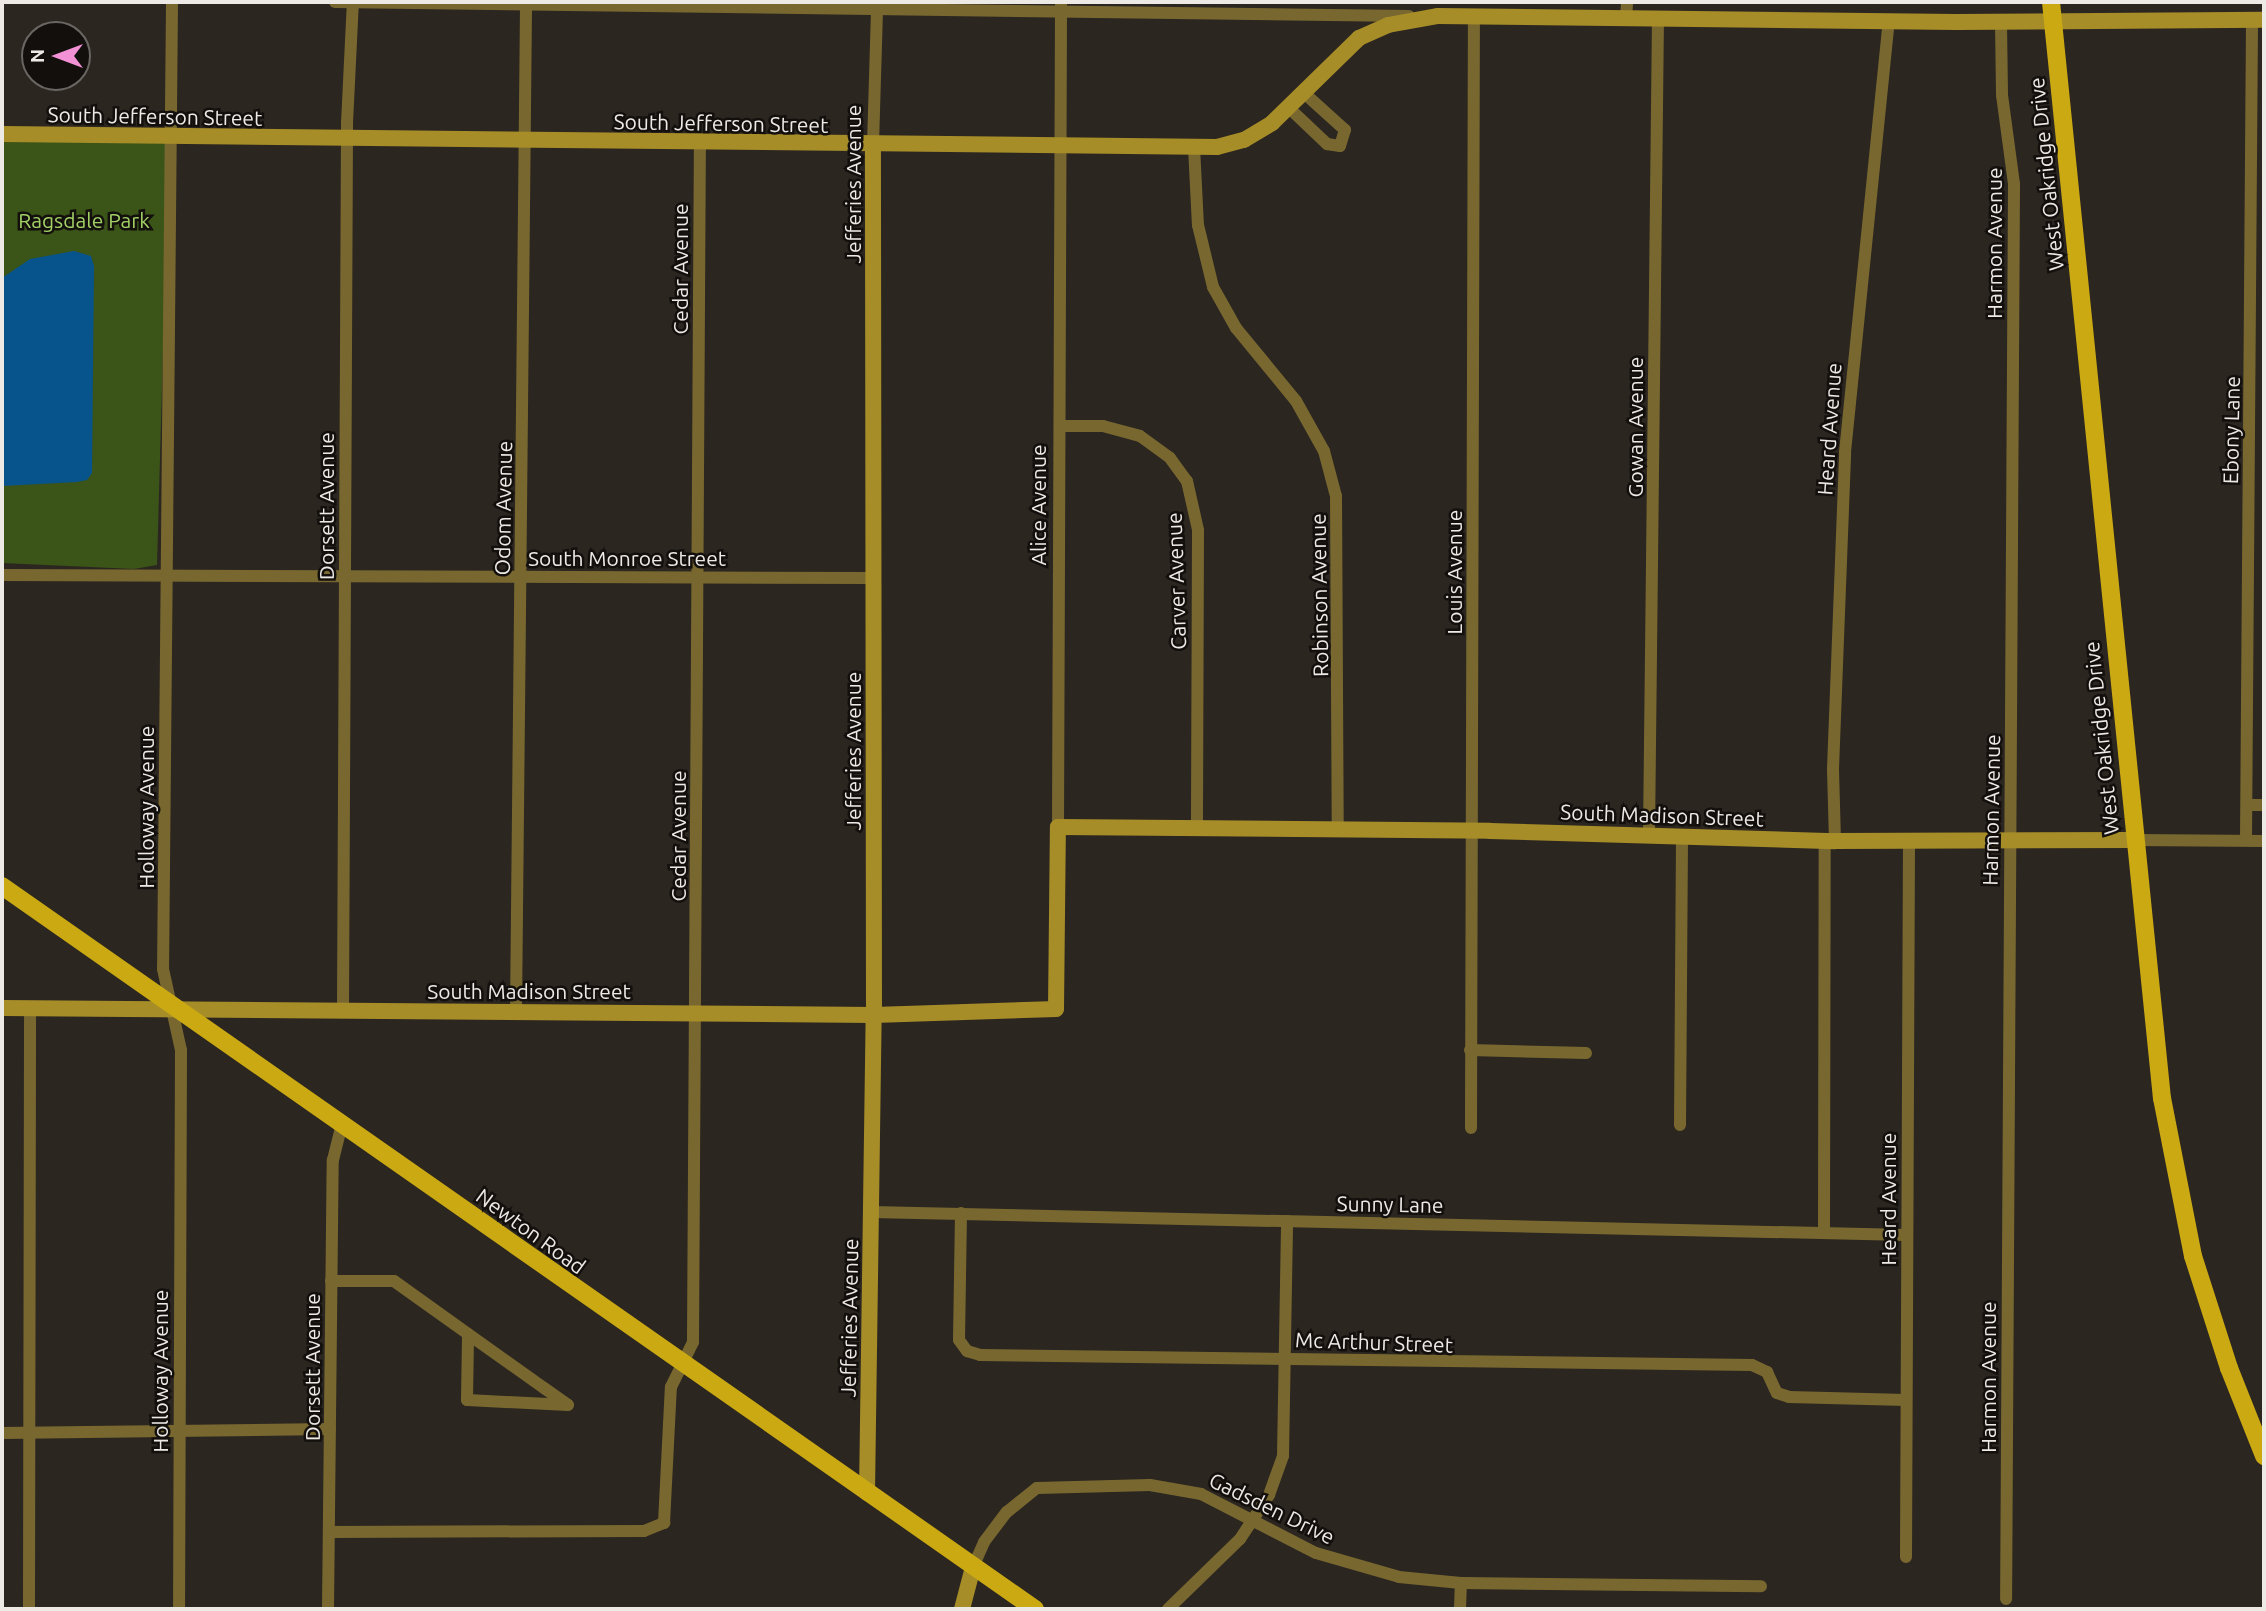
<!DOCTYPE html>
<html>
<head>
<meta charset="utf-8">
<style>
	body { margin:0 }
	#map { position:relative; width:2266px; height:1611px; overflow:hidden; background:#2c2620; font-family:Ubuntu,sans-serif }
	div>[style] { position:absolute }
	.green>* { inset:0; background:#3b5418 }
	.water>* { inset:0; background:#07538c }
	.street>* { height:12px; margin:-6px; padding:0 6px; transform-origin:6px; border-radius:6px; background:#786830 }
	.secondary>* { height:16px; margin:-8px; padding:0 8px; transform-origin:8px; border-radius:8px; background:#a68d28 }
	.primary>* { height:18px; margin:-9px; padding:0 9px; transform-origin:9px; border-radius:9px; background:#caa913 }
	span { translate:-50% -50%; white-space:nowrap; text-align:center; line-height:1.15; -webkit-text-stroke:5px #120f0d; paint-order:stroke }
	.street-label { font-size:21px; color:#ede9e5 }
	.park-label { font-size:21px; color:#a2d065 }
	.frame { position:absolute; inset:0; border:4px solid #ede9e5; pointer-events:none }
	.north { position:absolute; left:21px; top:21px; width:70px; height:70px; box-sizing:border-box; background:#120f0d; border:2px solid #6a6663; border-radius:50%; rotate:270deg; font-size:19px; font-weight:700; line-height:28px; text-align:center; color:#ede9e5 }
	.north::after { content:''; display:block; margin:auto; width:24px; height:32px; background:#f391d6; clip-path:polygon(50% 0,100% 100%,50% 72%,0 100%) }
</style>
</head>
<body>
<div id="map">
	<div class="green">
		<div style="clip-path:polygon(2px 136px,169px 138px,157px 565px,134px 569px,2px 563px)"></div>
	</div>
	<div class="water">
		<div style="clip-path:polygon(74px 251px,91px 256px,94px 266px,92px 473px,87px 480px,77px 482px,2px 486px,2px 278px,30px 259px)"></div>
	</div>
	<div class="street">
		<div style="left:172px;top:2px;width:967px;rotate:90.53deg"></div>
		<div style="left:163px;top:969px;width:83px;rotate:77.5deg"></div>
		<div style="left:181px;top:1050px;width:559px;rotate:90.2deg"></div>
		<div style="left:335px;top:2px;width:1074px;rotate:0.75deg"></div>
		<div style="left:1626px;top:18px;width:16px;rotate:-86deg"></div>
		<div style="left:2001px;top:23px;width:72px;rotate:89.2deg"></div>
		<div style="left:2002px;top:95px;width:90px;rotate:82.3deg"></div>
		<div style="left:2014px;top:184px;width:1415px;rotate:90.32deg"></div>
		<div style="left:1288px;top:107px;width:54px;rotate:43.5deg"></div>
		<div style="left:1327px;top:144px;width:13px;rotate:9deg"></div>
		<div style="left:1340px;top:146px;width:17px;rotate:-73deg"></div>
		<div style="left:1345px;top:130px;width:57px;rotate:-137.9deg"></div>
		<div style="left:873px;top:145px;width:136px;rotate:-88.3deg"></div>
		<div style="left:1194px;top:147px;width:78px;rotate:87.1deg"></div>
		<div style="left:1198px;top:225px;width:64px;rotate:76.4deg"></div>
		<div style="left:1213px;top:287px;width:47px;rotate:60.7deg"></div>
		<div style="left:1236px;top:328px;width:94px;rotate:50.6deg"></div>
		<div style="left:1296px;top:401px;width:57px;rotate:60.8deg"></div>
		<div style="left:1324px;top:451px;width:47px;rotate:75.1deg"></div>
		<div style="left:1336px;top:496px;width:334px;rotate:89.7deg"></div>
		<div style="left:1060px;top:426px;width:43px"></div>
		<div style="left:1103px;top:426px;width:38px;rotate:15deg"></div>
		<div style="left:1140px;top:436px;width:37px;rotate:36deg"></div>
		<div style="left:1170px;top:458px;width:29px;rotate:54deg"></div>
		<div style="left:1187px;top:481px;width:50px;rotate:77.3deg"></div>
		<div style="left:1198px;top:530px;width:298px;rotate:90.2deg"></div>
		<div style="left:2px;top:575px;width:872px;rotate:0.2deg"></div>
		<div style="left:2248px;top:805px;width:16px"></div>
		<div style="left:1058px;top:827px;width:825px;rotate:-89.79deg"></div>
		<div style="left:1649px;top:835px;width:817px;rotate:-89.37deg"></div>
		<div style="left:2134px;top:840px;width:130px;rotate:0.4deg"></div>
		<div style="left:2246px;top:840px;width:820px;rotate:-89.58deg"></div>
		<div style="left:1835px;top:841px;width:72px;rotate:-91.6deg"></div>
		<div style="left:1833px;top:769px;width:317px;rotate:-87.8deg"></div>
		<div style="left:1845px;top:452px;width:433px;rotate:-84.2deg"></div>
		<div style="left:343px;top:1011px;width:888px;rotate:-89.74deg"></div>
		<div style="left:347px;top:123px;width:121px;rotate:-87.2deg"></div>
		<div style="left:516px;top:1012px;width:1008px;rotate:-89.43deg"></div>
		<div style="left:1470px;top:1050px;width:116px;rotate:1.5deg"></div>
		<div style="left:1680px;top:1125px;width:288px;rotate:-89.6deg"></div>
		<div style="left:1471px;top:1128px;width:1112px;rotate:-89.85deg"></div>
		<div style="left:871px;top:1212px;width:1036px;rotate:1.27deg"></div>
		<div style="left:961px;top:1213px;width:127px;rotate:90.9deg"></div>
		<div style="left:959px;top:1340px;width:14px;rotate:54deg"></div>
		<div style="left:967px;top:1351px;width:14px;rotate:17deg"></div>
		<div style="left:980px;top:1355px;width:772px;rotate:0.74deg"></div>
		<div style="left:1752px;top:1365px;width:17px;rotate:25deg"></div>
		<div style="left:1767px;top:1372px;width:23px;rotate:65deg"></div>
		<div style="left:1777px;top:1393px;width:13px;rotate:18deg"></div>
		<div style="left:1789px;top:1397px;width:117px;rotate:1.5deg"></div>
		<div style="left:1824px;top:1232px;width:391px;rotate:-89.9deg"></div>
		<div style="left:331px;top:1281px;width:63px"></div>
		<div style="left:394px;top:1281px;width:91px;rotate:35.6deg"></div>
		<div style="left:468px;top:1334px;width:93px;rotate:35.4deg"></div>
		<div style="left:544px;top:1388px;width:29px;rotate:35deg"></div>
		<div style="left:568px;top:1405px;width:101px;rotate:-177.2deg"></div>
		<div style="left:467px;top:1400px;width:66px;rotate:-89.1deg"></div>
		<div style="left:2px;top:1433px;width:328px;rotate:-0.7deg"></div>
		<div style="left:329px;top:1532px;width:315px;rotate:-0.2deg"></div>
		<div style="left:644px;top:1531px;width:22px;rotate:-22deg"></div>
		<div style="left:664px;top:1523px;width:136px;rotate:-87.1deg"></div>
		<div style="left:671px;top:1387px;width:50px;rotate:-63.9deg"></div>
		<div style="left:693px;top:1342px;width:1198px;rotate:-89.67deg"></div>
		<div style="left:1906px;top:1557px;width:715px;rotate:-89.76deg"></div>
		<div style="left:973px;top:1567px;width:27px;rotate:-66deg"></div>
		<div style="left:984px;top:1542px;width:38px;rotate:-53deg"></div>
		<div style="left:1007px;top:1512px;width:38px;rotate:-39deg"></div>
		<div style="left:1037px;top:1488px;width:113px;rotate:-1.5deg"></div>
		<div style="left:1150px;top:1485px;width:52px;rotate:10deg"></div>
		<div style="left:1201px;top:1494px;width:129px;rotate:27.2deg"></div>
		<div style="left:1316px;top:1553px;width:86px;rotate:16.1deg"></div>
		<div style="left:1399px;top:1577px;width:62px;rotate:5.5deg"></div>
		<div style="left:1461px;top:1583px;width:300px;rotate:0.6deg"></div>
		<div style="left:29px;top:1609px;width:601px;rotate:-89.9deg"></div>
		<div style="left:328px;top:1609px;width:449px;rotate:-89.4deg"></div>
		<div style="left:333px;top:1160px;width:36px;rotate:-76deg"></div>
		<div style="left:1168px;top:1609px;width:100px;rotate:-44.2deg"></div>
		<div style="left:1240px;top:1539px;width:53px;rotate:-56.6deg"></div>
		<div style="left:1269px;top:1495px;width:41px;rotate:-70.3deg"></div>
		<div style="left:1283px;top:1456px;width:235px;rotate:-89deg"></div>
		<div style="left:1460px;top:1609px;width:26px;rotate:-88deg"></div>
	</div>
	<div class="secondary">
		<div style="left:2px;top:134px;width:1215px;rotate:0.61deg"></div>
		<div style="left:1217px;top:147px;width:28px;rotate:-15deg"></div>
		<div style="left:1244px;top:140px;width:33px;rotate:-31deg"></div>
		<div style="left:1272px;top:123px;width:122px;rotate:-44.3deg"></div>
		<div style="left:1359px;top:38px;width:32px;rotate:-24deg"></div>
		<div style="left:1388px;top:25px;width:51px;rotate:-10.2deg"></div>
		<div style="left:1438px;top:16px;width:518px;rotate:0.66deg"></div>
		<div style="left:1956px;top:22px;width:308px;rotate:-0.4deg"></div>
		<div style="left:2px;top:1008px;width:872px;rotate:0.46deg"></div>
		<div style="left:874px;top:1015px;width:182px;rotate:-1.9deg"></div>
		<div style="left:1056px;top:1009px;width:182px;rotate:-89.4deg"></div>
		<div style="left:1058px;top:827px;width:432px;rotate:0.5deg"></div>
		<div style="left:1490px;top:831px;width:345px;rotate:1.7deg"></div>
		<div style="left:1835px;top:841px;width:299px;rotate:-0.2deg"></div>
		<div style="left:867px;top:1493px;width:478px;rotate:-89.2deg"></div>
		<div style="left:874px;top:1015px;width:870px;rotate:-90.07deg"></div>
		<div style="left:962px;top:1609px;width:43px;rotate:-75.3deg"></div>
	</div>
	<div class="primary">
		<div style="left:2051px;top:2px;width:1102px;rotate:84.22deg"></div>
		<div style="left:2162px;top:1098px;width:161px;rotate:78.9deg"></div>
		<div style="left:2193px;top:1256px;width:118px;rotate:72.2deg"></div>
		<div style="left:2229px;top:1368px;width:95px;rotate:68.3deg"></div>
		<div style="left:2px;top:886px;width:1261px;rotate:34.99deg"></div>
	</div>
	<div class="street-label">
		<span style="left:155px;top:116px;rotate:1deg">South Jefferson Street</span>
		<span style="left:721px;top:123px;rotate:1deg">South Jefferson Street</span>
		<span style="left:2046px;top:174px;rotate:-96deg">West Oakridge Drive</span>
		<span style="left:853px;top:184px;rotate:-90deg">Jefferies Avenue</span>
		<span style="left:1994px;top:243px;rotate:-90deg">Harmon Avenue</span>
		<span style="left:680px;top:269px;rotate:-90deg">Cedar Avenue</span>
		<span style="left:1635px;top:427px;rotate:-90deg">Gowan Avenue</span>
		<span style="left:1829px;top:429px;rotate:-86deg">Heard Avenue</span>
		<span style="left:2231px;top:430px;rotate:-89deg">Ebony Lane</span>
		<span style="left:1038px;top:505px;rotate:-90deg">Alice Avenue</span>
		<span style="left:326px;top:506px;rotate:-90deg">Dorsett Avenue</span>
		<span style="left:503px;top:508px;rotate:-89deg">Odom Avenue</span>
		<span style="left:627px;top:558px">South Monroe Street</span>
		<span style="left:1454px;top:572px;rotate:-90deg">Louis Avenue</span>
		<span style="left:1176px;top:581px;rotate:-92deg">Carver Avenue</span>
		<span style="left:1319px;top:595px;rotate:-91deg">Robinson Avenue</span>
		<span style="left:2101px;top:738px;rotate:-96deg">West Oakridge Drive</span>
		<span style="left:853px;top:751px;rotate:-90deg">Jefferies Avenue</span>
		<span style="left:146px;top:807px;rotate:-90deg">Holloway Avenue</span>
		<span style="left:1991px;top:810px;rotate:-89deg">Harmon Avenue</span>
		<span style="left:1662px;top:815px;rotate:2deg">South Madison Street</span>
		<span style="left:678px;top:836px;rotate:-90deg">Cedar Avenue</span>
		<span style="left:529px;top:991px">South Madison Street</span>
		<span style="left:1888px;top:1199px;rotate:-90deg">Heard Avenue</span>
		<span style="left:1390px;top:1204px;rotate:1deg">Sunny Lane</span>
		<span style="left:531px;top:1231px;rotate:36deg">Newton Road</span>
		<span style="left:849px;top:1318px;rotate:-89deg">Jefferies Avenue</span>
		<span style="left:1374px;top:1342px;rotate:2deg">Mc Arthur Street</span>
		<span style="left:312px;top:1367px;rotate:-90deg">Dorsett Avenue</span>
		<span style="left:160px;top:1371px;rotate:-90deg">Holloway Avenue</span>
		<span style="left:1988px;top:1377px;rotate:-90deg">Harmon Avenue</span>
		<span style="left:1272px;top:1508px;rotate:26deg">Gadsden Drive</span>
	</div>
	<div class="park-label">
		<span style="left:84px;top:220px">Ragsdale Park</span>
	</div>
	<div class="frame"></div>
	<div class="north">N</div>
</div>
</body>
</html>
